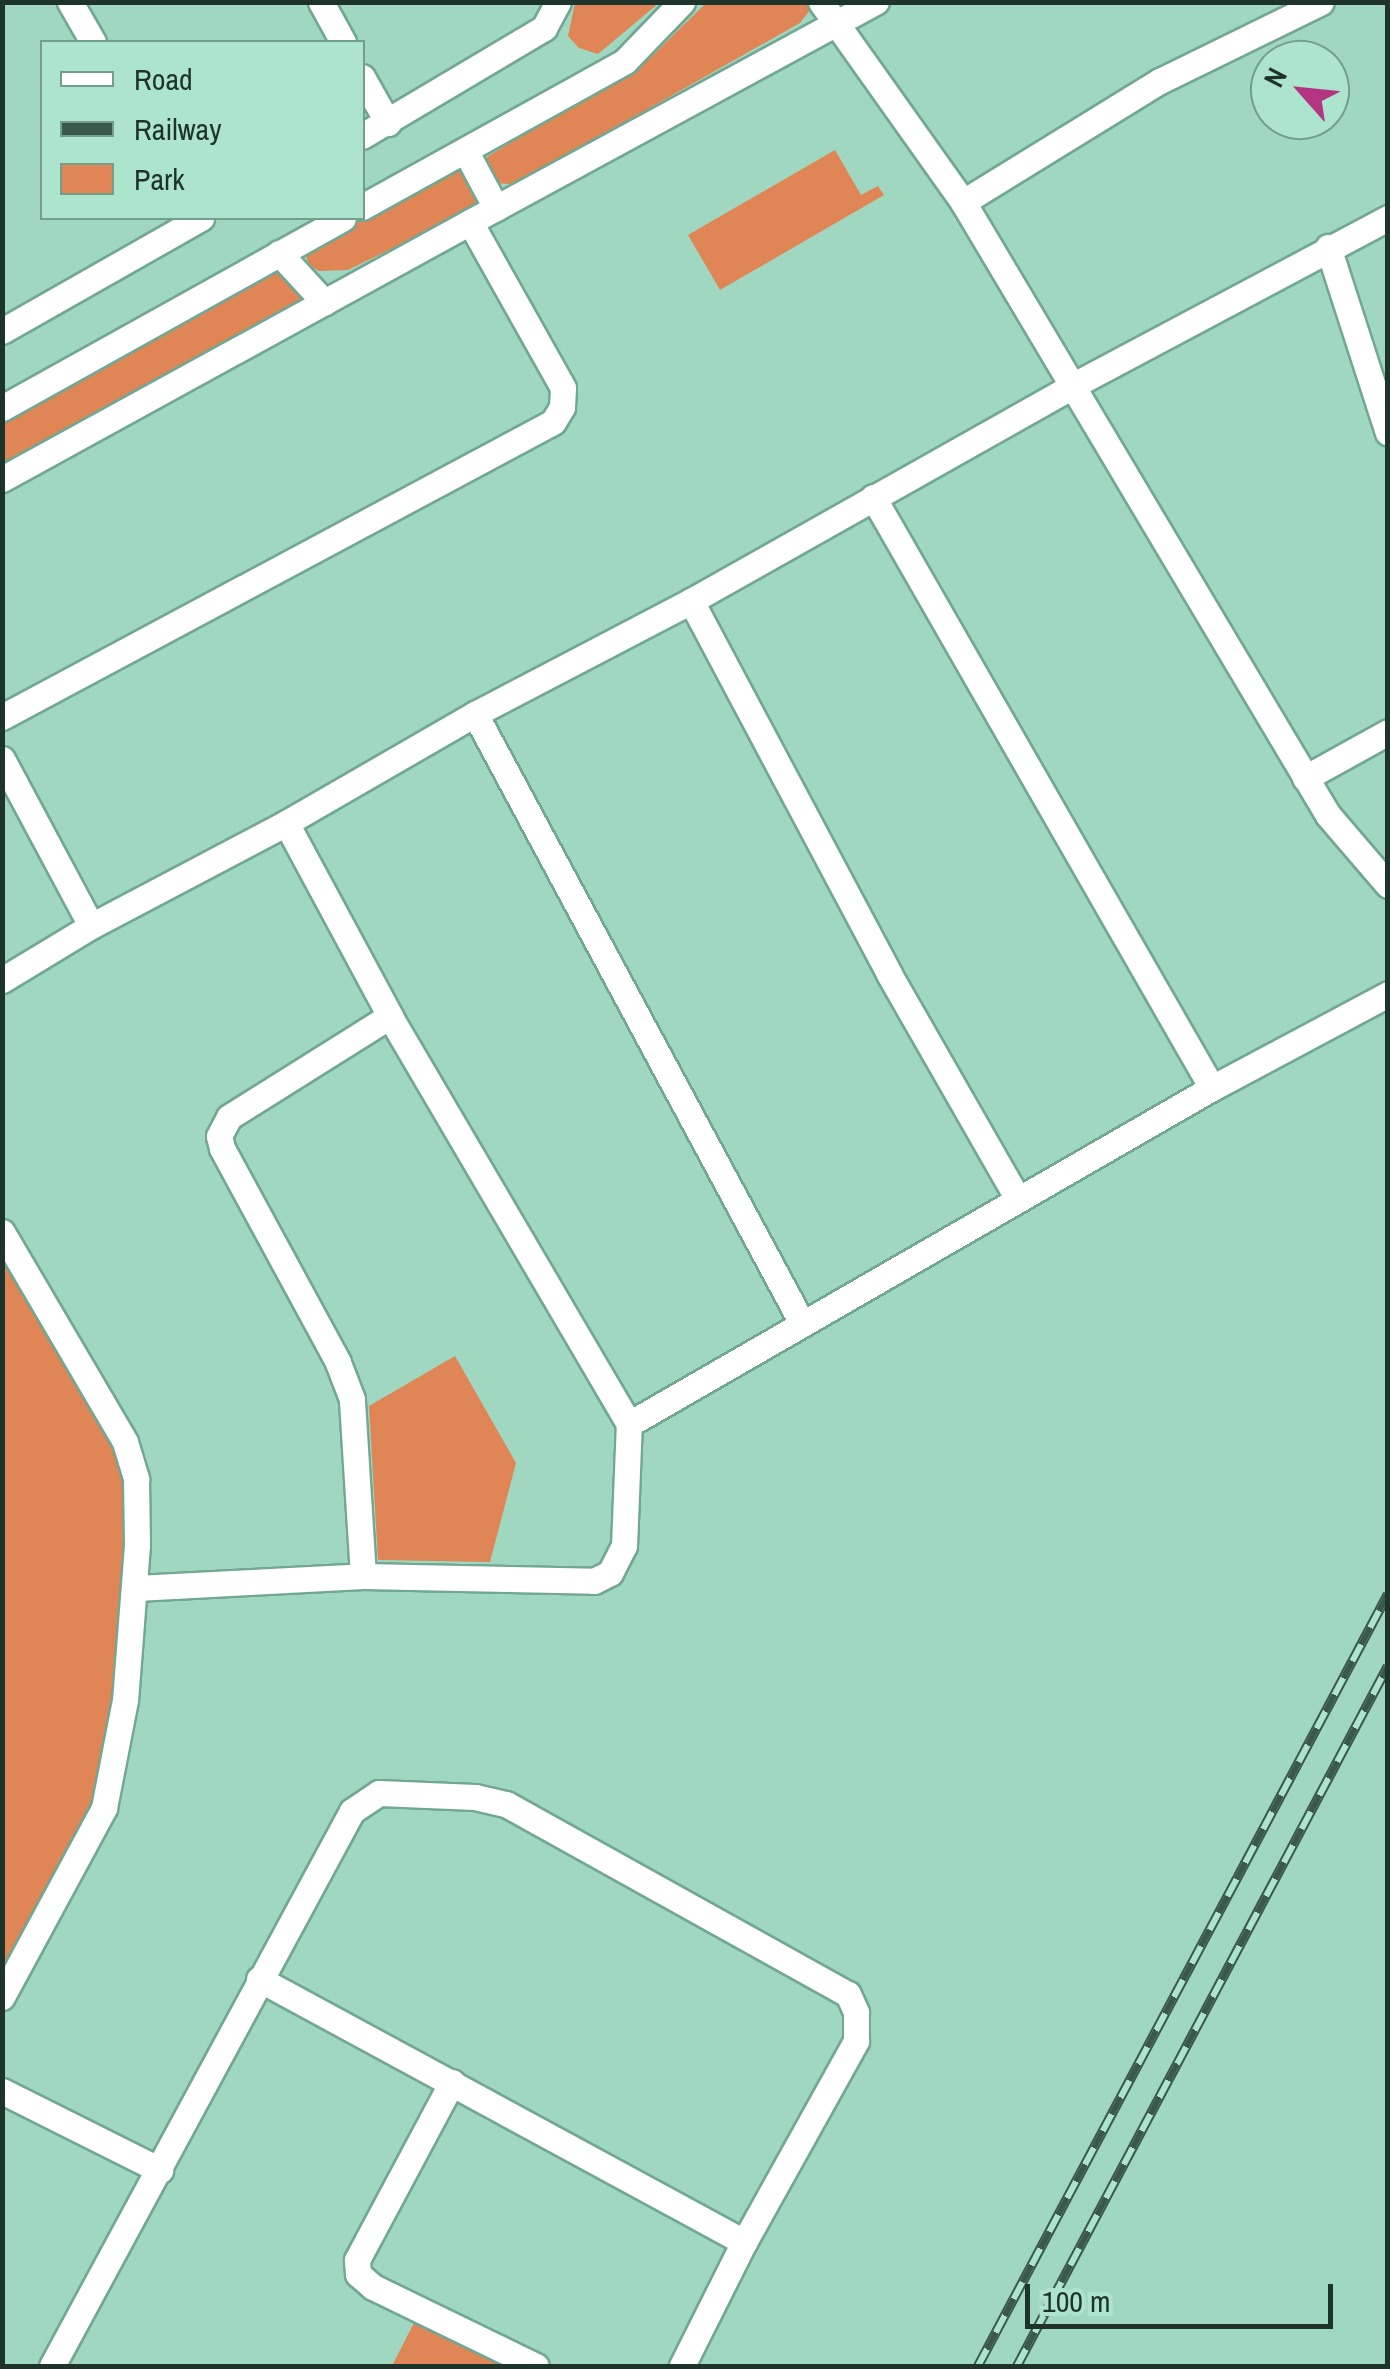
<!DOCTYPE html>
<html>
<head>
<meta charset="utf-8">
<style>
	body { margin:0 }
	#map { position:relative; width:1390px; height:2369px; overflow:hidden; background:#a0d7c0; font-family:"Archivo Narrow",sans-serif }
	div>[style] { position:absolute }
	.green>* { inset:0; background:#df8556 }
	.roads { filter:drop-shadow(2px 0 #72a792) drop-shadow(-2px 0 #72a792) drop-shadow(0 2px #72a792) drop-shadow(0 -2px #72a792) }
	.street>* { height:25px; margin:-12.5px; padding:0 12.5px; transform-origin:12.5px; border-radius:12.5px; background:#fff }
	.rail>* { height:10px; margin-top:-5px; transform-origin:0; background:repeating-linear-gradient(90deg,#ade4cd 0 19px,#3a584b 0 38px); box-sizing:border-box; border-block:2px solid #3a584b }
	span { translate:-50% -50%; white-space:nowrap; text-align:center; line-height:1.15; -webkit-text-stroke:9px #ade4cd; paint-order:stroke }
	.frame { position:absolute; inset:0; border:5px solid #1e342b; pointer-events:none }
	.legend { position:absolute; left:40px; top:40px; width:325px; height:180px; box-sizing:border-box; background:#ade4cd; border:2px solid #749e8c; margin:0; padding:12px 18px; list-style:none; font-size:30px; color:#1e342b }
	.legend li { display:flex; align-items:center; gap:20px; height:50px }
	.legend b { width:50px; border:2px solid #749e8c }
	.north { position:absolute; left:1250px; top:40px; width:100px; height:100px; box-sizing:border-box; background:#ade4cd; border:2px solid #749e8c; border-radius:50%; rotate:297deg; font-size:28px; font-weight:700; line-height:40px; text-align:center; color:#1e342b }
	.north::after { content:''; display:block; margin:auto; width:35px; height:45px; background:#b33481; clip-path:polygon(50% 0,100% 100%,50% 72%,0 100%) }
	.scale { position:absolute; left:1025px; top:2284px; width:308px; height:45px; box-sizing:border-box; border:5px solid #1e342b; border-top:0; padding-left:12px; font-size:30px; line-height:35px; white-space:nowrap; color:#1e342b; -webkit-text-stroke:8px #ade4cd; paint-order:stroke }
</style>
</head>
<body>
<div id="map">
	<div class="green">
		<div style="clip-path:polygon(575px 3px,575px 2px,659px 3px,598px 54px,579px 48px,568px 36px)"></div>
		<div style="clip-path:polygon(706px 3px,808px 3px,810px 10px,800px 23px,540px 170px,510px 184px,493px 183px,481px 167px,487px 157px,653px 55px)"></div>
		<div style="clip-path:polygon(835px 150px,861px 195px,878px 186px,884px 195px,720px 290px,688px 235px)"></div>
		<div style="clip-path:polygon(463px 168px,479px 203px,473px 209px,348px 270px,319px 271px,309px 265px,306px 256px,311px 247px)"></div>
		<div style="clip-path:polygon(280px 267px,311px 297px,3px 467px,2px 423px)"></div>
		<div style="clip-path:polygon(2px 1240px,121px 1444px,131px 1588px,100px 1807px,2px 1986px)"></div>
		<div style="clip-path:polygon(455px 1356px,516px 1463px,490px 1562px,378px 1560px,369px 1406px)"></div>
		<div style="clip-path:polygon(416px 2319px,512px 2366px,392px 2366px)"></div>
	</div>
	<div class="roads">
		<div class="street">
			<div style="left:70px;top:2px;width:46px;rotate:60.1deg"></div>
			<div style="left:321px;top:2px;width:46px;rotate:61.2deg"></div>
			<div style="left:821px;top:2px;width:245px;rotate:54.6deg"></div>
			<div style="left:963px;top:202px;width:713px;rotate:59.23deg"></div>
			<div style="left:1328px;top:815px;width:92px;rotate:49.4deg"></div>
			<div style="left:362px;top:77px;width:53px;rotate:60.5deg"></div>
			<div style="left:362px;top:136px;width:212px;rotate:-30.7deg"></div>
			<div style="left:544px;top:28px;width:30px;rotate:-62deg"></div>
			<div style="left:465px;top:150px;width:66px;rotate:61.9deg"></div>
			<div style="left:963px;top:202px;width:231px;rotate:-31.6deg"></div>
			<div style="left:1160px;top:81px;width:179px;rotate:-26.1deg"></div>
			<div style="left:362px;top:207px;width:301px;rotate:-29deg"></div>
			<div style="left:625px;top:61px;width:82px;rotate:-46deg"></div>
			<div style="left:470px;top:222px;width:462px;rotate:-28.5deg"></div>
			<div style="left:1328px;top:247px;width:195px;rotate:72.1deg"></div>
			<div style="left:279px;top:253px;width:67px;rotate:47.4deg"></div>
			<div style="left:2px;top:331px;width:229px;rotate:-29.6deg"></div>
			<div style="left:2px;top:408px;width:390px;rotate:-29.1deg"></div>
			<div style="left:2px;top:479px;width:534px;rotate:-28.77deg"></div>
			<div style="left:470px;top:222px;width:190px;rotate:60.7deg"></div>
			<div style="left:563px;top:388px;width:19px;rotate:93deg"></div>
			<div style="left:562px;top:407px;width:17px;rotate:121deg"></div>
			<div style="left:553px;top:422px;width:625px;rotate:151.84deg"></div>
			<div style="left:873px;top:497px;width:681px;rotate:60.16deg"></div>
			<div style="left:691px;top:601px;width:422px;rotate:62deg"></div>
			<div style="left:889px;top:974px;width:259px;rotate:60.2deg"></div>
			<div style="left:475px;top:714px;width:691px;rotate:61.77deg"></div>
			<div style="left:2px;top:759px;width:189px;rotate:61.9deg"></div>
			<div style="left:1305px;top:778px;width:95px;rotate:-29deg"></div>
			<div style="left:2px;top:980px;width:104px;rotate:-31.2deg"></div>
			<div style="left:91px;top:926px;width:221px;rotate:-27.8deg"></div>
			<div style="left:286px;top:823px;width:218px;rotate:-30deg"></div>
			<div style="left:475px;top:714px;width:244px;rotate:-27.6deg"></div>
			<div style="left:691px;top:601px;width:437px;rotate:-29.4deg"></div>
			<div style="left:1072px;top:386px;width:358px;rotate:-28deg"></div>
			<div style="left:2px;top:1232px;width:243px;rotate:59.6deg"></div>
			<div style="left:125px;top:1442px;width:39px;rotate:73deg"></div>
			<div style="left:136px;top:1479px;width:66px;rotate:89.1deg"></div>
			<div style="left:137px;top:1545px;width:155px;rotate:94.4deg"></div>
			<div style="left:125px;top:1700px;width:110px;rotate:101deg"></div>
			<div style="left:104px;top:1808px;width:215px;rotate:118.4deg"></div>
			<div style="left:629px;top:1424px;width:673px;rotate:-29.96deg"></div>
			<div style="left:1212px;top:1088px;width:200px;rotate:-28.1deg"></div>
			<div style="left:363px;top:1576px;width:177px;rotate:-93.6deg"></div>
			<div style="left:352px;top:1399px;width:40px;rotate:-111deg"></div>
			<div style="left:338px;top:1362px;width:243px;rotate:-118.5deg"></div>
			<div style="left:222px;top:1148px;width:12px;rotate:-104deg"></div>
			<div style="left:219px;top:1136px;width:21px;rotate:-62deg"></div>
			<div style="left:229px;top:1117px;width:190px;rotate:-32.1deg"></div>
			<div style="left:136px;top:1588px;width:227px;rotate:-3deg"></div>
			<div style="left:363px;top:1576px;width:231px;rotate:1.2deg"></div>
			<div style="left:594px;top:1581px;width:18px;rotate:-27deg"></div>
			<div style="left:610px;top:1573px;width:30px;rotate:-63deg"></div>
			<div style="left:624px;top:1546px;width:122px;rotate:-87.7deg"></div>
			<div style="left:629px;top:1424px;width:473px;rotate:-120.4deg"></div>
			<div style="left:390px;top:1016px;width:219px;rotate:-118.3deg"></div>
			<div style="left:259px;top:1979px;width:552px;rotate:28.47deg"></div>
			<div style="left:452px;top:2082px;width:202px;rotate:118.1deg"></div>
			<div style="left:357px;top:2260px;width:14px;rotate:86deg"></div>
			<div style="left:358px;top:2274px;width:20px;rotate:41deg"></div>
			<div style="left:373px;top:2287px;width:181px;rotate:25.9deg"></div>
			<div style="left:2px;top:2091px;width:177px;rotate:26.6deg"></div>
			<div style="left:52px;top:2366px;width:631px;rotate:-61.61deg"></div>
			<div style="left:352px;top:1811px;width:32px;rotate:-34deg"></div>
			<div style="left:379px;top:1793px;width:96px;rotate:2.4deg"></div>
			<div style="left:475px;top:1797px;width:32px;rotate:13deg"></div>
			<div style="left:506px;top:1804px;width:391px;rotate:29.1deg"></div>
			<div style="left:848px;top:1994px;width:20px;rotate:66deg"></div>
			<div style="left:856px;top:2012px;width:29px;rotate:90deg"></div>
			<div style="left:856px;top:2041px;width:230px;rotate:119.1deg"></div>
			<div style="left:744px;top:2242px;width:139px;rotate:116.6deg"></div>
		</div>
	</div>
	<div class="rail">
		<div style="left:978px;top:2366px;width:874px;rotate:-62.03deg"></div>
		<div style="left:1017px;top:2366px;width:792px;rotate:-62.08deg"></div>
	</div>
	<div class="frame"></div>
	<ul class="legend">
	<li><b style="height:12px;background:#fff"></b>Road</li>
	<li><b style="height:12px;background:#3a584b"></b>Railway</li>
	<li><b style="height:28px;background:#df8556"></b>Park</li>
	</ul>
	<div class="north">N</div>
	<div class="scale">100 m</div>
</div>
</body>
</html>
